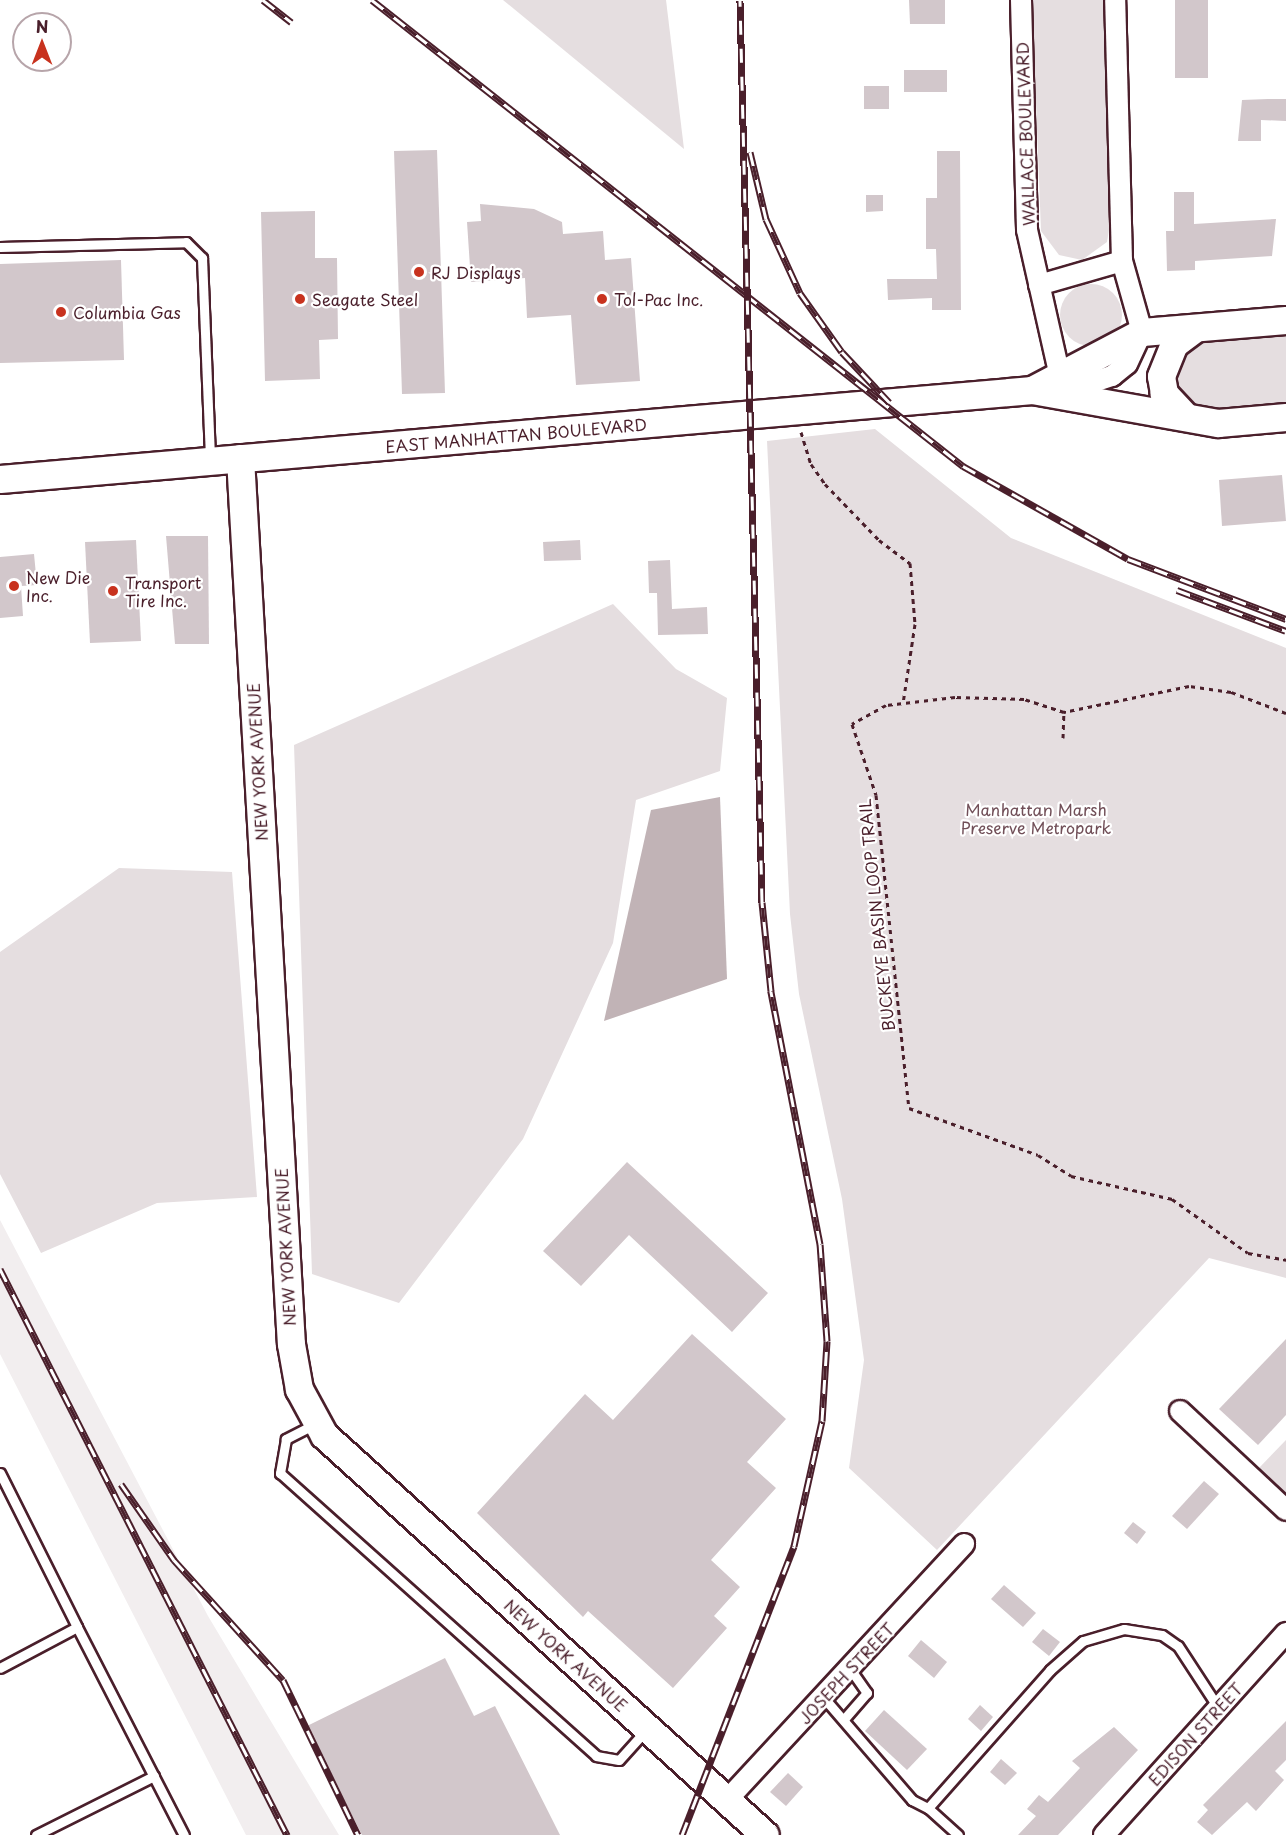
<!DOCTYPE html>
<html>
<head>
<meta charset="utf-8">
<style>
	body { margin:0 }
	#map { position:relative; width:1286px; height:1835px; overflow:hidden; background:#fff; font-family:"Playpen Sans",sans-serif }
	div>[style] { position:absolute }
	.built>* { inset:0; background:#f2eeef }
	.green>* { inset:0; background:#e5dee0 }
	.round { border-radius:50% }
	.water>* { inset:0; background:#c1b3b6 }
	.building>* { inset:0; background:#d2c7cb }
	.path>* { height:3px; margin-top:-1.5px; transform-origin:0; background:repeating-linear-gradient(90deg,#4a1f2b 0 4.5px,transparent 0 9px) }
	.roads { filter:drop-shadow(2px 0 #4a1f2b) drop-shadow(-2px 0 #4a1f2b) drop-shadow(0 2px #4a1f2b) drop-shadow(0 -2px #4a1f2b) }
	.lane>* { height:9px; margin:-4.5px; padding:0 4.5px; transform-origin:4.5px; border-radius:4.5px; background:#fff }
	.street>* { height:20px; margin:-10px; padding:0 10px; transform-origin:10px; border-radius:10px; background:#fff }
	.secondary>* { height:27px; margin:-13.5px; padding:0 13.5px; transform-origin:13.5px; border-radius:13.5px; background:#fff }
	.rail>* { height:7px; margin-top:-3.5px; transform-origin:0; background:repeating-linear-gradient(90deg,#fff 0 14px,#4a1f2b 0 28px); box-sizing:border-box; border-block:2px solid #4a1f2b }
	.dots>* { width:16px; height:16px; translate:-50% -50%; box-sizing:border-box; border:3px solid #fff; border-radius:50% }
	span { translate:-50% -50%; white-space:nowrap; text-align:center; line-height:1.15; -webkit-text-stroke:4.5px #fff; paint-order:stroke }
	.street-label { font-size:16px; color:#4a1f2b }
	.poi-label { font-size:16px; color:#4a1f2b }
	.left { translate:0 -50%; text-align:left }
	.park-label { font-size:16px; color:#714f58 }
	.north { position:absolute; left:12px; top:12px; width:60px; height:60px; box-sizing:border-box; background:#fff; border:2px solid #b7a5aa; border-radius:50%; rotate:0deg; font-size:16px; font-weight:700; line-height:24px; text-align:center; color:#4a1f2b }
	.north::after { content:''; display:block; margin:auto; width:21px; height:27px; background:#c8321e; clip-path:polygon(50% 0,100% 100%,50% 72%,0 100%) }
</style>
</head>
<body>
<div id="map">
	<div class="built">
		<div style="clip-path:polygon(0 1220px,208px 1616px,339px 1835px,246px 1835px,0 1354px)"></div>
	</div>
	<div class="green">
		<div style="clip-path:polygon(503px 0,666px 0,684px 149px)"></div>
		<div style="clip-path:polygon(1032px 0,1107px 0,1112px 212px,1107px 242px,1082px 260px,1059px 255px,1041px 231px)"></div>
		<div class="round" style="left:1060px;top:284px;width:62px;height:62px"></div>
		<div style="clip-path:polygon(1286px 332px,1286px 405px,1196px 410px,1173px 393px,1176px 353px,1199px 341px)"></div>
		<div style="clip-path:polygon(875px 429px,1011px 538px,1286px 648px,1286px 1278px,1209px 1258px,937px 1550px,849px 1468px,864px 1360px,842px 1199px,799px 994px,790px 914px,767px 441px)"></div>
		<div style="clip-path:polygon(613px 604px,676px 669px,727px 698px,720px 771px,636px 800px,613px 943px,523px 1139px,399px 1303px,312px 1274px,294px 745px)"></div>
		<div style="clip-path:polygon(119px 868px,232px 872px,257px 1197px,157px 1203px,41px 1253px,0 1174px,0 952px)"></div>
		<div style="clip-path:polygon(1286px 1440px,1286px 1496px,1258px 1469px)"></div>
	</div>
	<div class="water">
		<div style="clip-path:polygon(720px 797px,727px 979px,604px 1021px,651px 810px)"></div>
	</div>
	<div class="building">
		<div style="clip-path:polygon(909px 0,945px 0,945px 24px,910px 24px)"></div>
		<div style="clip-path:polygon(1175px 0,1208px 0,1208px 78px,1175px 78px)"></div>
		<div style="clip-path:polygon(904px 70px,947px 70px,947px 92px,904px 92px)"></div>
		<div style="clip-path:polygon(864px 86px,889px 86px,889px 109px,864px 109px)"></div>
		<div style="clip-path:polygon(1268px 99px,1286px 99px,1286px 121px,1261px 120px,1261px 141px,1238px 141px,1242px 100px)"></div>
		<div style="clip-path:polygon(437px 150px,445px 393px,402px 394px,394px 151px)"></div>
		<div style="clip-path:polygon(937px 151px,960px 151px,961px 310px,932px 310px,932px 298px,888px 300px,887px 279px,937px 279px,936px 249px,926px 249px,926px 198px,937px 198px)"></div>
		<div style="clip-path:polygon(1174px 192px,1194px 192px,1194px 224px,1276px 219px,1272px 256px,1195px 261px,1195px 270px,1167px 271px,1166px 231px,1174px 231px)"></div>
		<div style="clip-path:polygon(866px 195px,883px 195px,883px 211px,866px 212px)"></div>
		<div style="clip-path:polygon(480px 204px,534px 209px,562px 222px,563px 234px,603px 231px,605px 260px,631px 258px,640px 381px,576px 385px,571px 315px,527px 318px,525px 278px,471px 282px,467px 222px,481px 221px)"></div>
		<div style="clip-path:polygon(315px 211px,315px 258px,337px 258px,338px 339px,319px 340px,320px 379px,265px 381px,261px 212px)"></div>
		<div style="clip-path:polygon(121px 260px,124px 360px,0 363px,0 264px)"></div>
		<div style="clip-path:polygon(1282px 475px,1286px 521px,1222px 526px,1219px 480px)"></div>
		<div style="clip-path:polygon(166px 536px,208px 536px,209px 644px,175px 644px)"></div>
		<div style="clip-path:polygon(136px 540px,141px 641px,90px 643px,85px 542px)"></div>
		<div style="clip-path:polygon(580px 540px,581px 560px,544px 561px,543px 542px)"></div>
		<div style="clip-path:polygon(34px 554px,37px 585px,21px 586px,23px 616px,0 618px,0 557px)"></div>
		<div style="clip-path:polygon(670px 560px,672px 609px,707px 607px,708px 634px,658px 635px,657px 593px,649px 593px,648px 561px)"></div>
		<div style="clip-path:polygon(627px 1162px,768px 1293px,732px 1332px,629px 1235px,581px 1286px,543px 1251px)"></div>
		<div style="clip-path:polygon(692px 1334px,786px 1419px,747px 1462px,776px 1488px,711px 1560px,740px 1587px,714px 1616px,727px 1628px,673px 1688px,588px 1611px,583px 1617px,477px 1513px,585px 1394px,613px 1420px)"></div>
		<div style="clip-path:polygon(1286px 1339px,1286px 1415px,1258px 1445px,1219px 1409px)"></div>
		<div style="clip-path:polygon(1204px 1481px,1219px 1494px,1187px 1529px,1172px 1516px)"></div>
		<div style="clip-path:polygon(1133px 1522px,1146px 1532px,1137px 1544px,1124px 1533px)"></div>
		<div style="clip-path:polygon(1004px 1585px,1036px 1613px,1023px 1627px,991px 1599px)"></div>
		<div style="clip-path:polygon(1043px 1629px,1060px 1642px,1049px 1656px,1032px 1642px)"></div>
		<div style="clip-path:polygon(921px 1640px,947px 1662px,934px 1678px,908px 1656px)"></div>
		<div style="clip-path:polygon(445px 1658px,474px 1716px,495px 1706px,560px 1835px,362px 1835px,307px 1726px)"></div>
		<div style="clip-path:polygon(980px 1705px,993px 1717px,981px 1731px,968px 1719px)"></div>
		<div style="clip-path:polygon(884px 1710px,927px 1749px,907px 1770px,865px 1731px)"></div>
		<div style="clip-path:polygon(1286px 1721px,1286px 1760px,1275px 1771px,1284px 1780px,1256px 1811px,1247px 1802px,1212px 1835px,1197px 1822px,1208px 1810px,1203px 1805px)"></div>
		<div style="clip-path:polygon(1114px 1727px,1138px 1750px,1058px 1835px,1018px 1835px,1036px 1816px,1027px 1809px,1039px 1795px,1048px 1802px,1080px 1768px,1072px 1761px)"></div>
		<div style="clip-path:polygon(1001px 1759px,1017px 1773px,1005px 1785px,990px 1772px)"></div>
		<div style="clip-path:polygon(788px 1773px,803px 1787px,786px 1806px,770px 1792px)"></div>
	</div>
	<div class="path">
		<div style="left:801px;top:432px;width:34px;rotate:73deg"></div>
		<div style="left:811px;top:464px;width:24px;rotate:55deg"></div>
		<div style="left:825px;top:484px;width:78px;rotate:46deg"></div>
		<div style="left:879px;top:540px;width:39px;rotate:37deg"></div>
		<div style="left:910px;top:563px;width:61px;rotate:85.3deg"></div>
		<div style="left:915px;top:624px;width:80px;rotate:98.6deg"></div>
		<div style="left:1286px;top:713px;width:59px;rotate:-159.1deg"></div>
		<div style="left:1231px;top:692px;width:42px;rotate:-171.9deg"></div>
		<div style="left:1189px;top:686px;width:128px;rotate:168.3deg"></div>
		<div style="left:1064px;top:712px;width:42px;rotate:-162deg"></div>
		<div style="left:1024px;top:699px;width:69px;rotate:-178.3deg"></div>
		<div style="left:955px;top:697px;width:69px;rotate:173.4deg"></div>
		<div style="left:886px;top:705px;width:39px;rotate:151deg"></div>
		<div style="left:852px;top:724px;width:75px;rotate:71.3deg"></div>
		<div style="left:876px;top:795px;width:315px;rotate:84deg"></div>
		<div style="left:909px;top:1108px;width:137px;rotate:20deg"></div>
		<div style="left:1038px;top:1155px;width:39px;rotate:32deg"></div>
		<div style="left:1071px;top:1176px;width:104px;rotate:12.8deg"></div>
		<div style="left:1172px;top:1199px;width:93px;rotate:35.4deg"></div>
		<div style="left:1248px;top:1253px;width:39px;rotate:10deg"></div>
		<div style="left:1063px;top:738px;width:26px;rotate:-88deg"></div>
	</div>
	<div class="roads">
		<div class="lane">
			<div style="left:0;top:247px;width:186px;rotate:-1.5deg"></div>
			<div style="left:186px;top:242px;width:23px;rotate:45deg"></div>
			<div style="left:202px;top:258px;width:200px;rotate:87.7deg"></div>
			<div style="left:315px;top:1424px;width:33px;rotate:153deg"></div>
			<div style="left:286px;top:1439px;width:35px;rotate:100deg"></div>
			<div style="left:280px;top:1473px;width:424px;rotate:41.8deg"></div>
			<div style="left:596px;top:1756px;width:23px;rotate:10deg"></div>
			<div style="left:619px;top:1760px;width:42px;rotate:-47.9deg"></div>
			<div style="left:0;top:1473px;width:172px;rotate:63.4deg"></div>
			<div style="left:77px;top:1627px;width:87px;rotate:152deg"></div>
			<div style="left:77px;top:1627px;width:234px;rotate:62.8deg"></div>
			<div style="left:824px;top:1698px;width:135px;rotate:49.2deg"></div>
			<div style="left:912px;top:1800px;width:18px;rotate:27deg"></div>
			<div style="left:844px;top:1719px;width:35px;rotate:-49deg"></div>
			<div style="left:867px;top:1693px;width:29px;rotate:-125deg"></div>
			<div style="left:36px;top:1835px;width:132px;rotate:-26.6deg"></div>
			<div style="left:958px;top:1835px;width:40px;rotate:-138deg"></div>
			<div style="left:928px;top:1808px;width:184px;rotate:-48.5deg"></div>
			<div style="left:1050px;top:1670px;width:44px;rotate:-41.3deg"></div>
			<div style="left:1083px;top:1641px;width:43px;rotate:-16.3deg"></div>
			<div style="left:1124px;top:1629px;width:38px;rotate:9deg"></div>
			<div style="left:1162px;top:1635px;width:19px;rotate:35deg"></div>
			<div style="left:1178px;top:1646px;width:75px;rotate:56.9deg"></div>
		</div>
		<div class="street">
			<div style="left:1021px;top:0;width:230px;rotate:88.5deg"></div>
			<div style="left:1027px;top:230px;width:146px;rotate:77.3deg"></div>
			<div style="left:1039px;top:285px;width:86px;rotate:-16.1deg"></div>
			<div style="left:1063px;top:392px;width:52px;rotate:-18.1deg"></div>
			<div style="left:1112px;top:376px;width:19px;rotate:-39deg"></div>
			<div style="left:1127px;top:364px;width:35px;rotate:-65deg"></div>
			<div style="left:1142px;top:332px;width:74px;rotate:-105.7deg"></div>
			<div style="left:1122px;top:261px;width:261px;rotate:-91.5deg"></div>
			<div style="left:1180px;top:1411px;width:145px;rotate:43deg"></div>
			<div style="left:727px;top:1800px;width:349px;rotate:-47.2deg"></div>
			<div style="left:1104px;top:1835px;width:272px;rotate:-48deg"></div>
		</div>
		<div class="secondary">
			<div style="left:1032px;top:390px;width:124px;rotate:-27.8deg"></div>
			<div style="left:1142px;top:332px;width:144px;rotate:-4.8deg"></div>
			<div style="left:1186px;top:417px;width:33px;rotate:-133deg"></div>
			<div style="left:1164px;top:393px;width:17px;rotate:-100deg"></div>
			<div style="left:1161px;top:376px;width:35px;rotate:-68deg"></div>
			<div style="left:1174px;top:344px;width:26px;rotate:-37deg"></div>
			<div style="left:240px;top:458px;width:887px;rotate:86.71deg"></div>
			<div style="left:291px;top:1344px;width:46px;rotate:79.9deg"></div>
			<div style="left:299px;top:1389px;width:52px;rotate:61.5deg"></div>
			<div style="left:324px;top:1435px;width:595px;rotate:42.21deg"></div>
			<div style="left:0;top:479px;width:1036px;rotate:-4.93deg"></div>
			<div style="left:1032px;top:390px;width:189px;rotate:10.1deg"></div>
			<div style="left:1218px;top:423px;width:68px;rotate:-5deg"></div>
		</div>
	</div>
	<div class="rail">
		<div style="left:263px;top:0;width:36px;rotate:38deg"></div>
		<div style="left:372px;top:0;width:753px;rotate:38.26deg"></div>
		<div style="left:963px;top:466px;width:189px;rotate:29.4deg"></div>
		<div style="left:1128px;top:559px;width:169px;rotate:20.8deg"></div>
		<div style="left:750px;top:152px;width:69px;rotate:76.6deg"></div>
		<div style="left:766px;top:219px;width:81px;rotate:65.3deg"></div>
		<div style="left:800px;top:293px;width:72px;rotate:54.6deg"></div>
		<div style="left:842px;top:352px;width:69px;rotate:46.8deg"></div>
		<div style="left:1177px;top:590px;width:116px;rotate:20.6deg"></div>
		<div style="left:0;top:1269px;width:635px;rotate:63.11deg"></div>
		<div style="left:121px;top:1484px;width:93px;rotate:55.1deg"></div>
		<div style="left:174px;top:1560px;width:162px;rotate:47.8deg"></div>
		<div style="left:283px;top:1680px;width:172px;rotate:64.2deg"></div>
		<div style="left:682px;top:1835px;width:310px;rotate:-68.8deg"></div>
		<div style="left:794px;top:1546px;width:128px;rotate:-77.4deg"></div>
		<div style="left:822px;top:1421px;width:80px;rotate:-86.4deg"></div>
		<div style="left:827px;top:1341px;width:97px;rotate:-94.1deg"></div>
		<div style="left:820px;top:1244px;width:258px;rotate:-101deg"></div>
		<div style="left:771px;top:991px;width:89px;rotate:-95.8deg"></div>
		<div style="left:762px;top:902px;width:902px;rotate:-91.4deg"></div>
	</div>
	<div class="dots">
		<div style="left:419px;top:272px;background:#c8321e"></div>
		<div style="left:300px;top:299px;background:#c8321e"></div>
		<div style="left:602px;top:299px;background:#c8321e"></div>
		<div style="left:61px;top:312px;background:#c8321e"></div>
		<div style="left:14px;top:586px;background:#c8321e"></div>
		<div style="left:113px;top:591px;background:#c8321e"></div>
	</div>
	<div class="street-label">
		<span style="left:1025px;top:134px;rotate:-92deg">WALLACE BOULEVARD</span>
		<span style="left:516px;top:435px;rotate:-5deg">EAST MANHATTAN BOULEVARD</span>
		<span style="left:257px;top:762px;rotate:-93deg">NEW YORK AVENUE</span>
		<span style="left:876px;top:915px;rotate:-96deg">BUCKEYE BASIN LOOP TRAIL</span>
		<span style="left:285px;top:1247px;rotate:-93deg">NEW YORK AVENUE</span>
		<span style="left:566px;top:1655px;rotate:42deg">NEW YORK AVENUE</span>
		<span style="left:846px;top:1673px;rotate:-47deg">JOSEPH STREET</span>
		<span style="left:1195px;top:1734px;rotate:-48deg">EDISON STREET</span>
	</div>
	<div class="poi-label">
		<span class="left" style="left:431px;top:272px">RJ Displays</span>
		<span class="left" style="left:312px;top:299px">Seagate Steel</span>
		<span class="left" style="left:614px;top:299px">Tol-Pac Inc.</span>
		<span class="left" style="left:73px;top:312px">Columbia Gas</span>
		<span class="left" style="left:26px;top:586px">New Die<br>Inc.</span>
		<span class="left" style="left:125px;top:591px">Transport<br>Tire Inc.</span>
	</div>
	<div class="park-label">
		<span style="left:1036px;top:818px">Manhattan Marsh<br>Preserve Metropark</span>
	</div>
	<div class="north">N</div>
</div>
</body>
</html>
